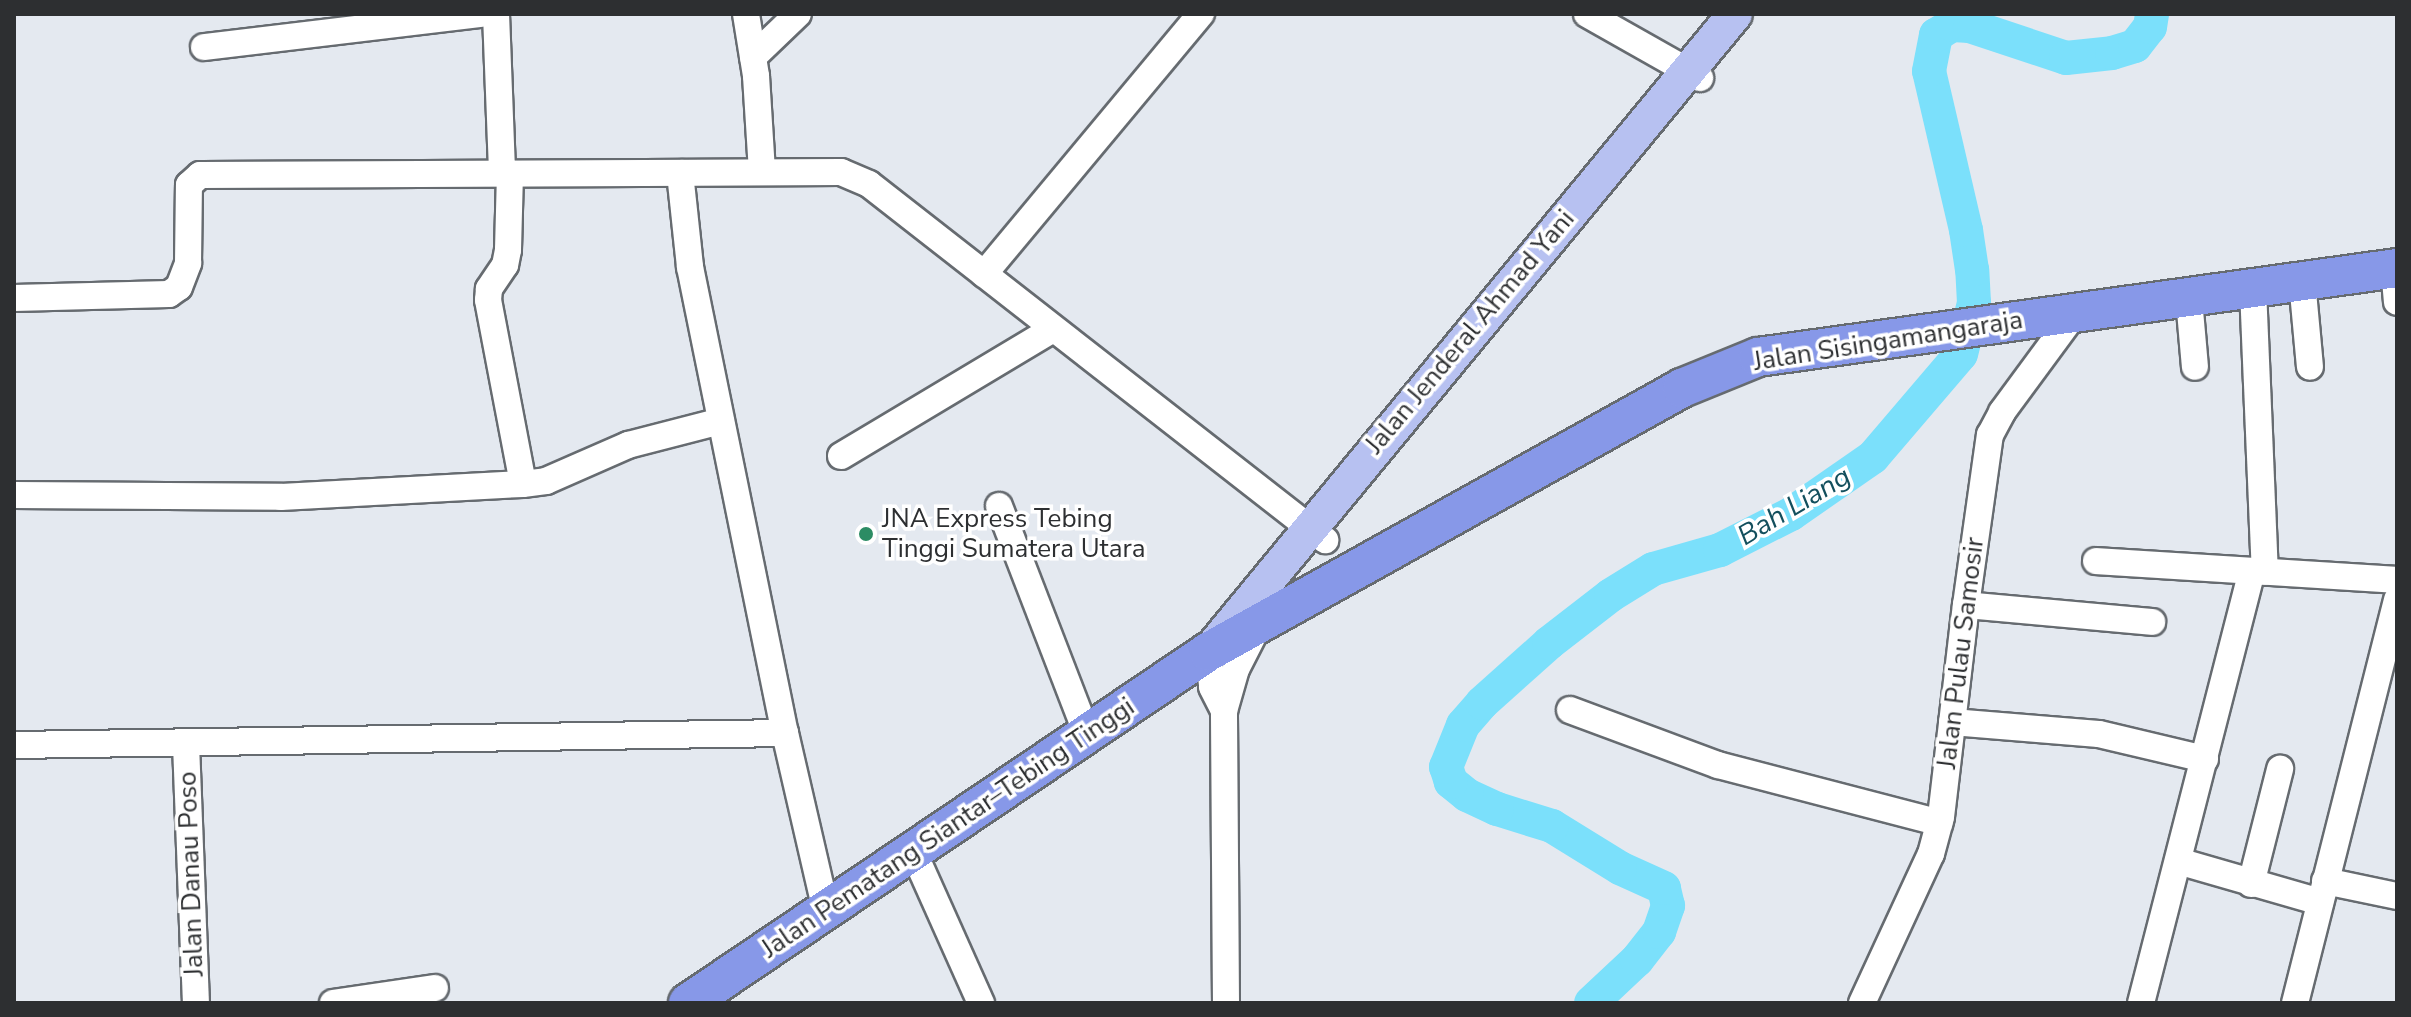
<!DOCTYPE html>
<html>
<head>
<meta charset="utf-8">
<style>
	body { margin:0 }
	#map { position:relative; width:2411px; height:1017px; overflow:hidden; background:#e4e9f0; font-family:"Nunito Sans",sans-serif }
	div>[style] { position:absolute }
	.river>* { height:34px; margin:-17px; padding:0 17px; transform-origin:17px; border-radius:17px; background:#7be0fb }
	.roads { filter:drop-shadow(2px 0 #666b70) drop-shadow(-2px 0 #666b70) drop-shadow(0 2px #666b70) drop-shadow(0 -2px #666b70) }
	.minor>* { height:26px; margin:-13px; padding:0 13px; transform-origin:13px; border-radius:13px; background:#fff }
	.major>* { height:34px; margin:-17px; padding:0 17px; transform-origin:17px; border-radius:17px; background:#b7c1f1 }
	.highway>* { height:38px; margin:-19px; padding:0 19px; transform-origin:19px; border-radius:19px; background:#8798e8 }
	.dots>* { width:22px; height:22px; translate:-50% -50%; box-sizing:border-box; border:4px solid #fff; border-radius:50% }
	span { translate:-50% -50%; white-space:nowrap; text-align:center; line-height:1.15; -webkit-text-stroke:7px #fff; paint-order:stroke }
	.street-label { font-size:26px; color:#2d2f31 }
	.poi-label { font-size:26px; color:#2d2f31 }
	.left { translate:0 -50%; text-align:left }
	.water-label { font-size:28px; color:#134f5d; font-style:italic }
	.frame { position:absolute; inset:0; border:16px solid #2d2f31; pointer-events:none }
</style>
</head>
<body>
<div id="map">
	<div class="river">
		<div style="left:1591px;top:1003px;width:63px;rotate:-43.1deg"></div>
		<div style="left:1637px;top:960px;width:36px;rotate:-52deg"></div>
		<div style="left:1659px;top:932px;width:28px;rotate:-71deg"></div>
		<div style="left:1668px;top:906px;width:18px;rotate:-103deg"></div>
		<div style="left:1664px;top:888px;width:48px;rotate:-155.6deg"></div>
		<div style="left:1620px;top:868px;width:80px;rotate:-148.3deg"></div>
		<div style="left:1552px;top:826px;width:58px;rotate:-162.8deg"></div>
		<div style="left:1497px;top:809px;width:33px;rotate:-155deg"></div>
		<div style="left:1467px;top:795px;width:21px;rotate:-141deg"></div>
		<div style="left:1451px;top:782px;width:16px;rotate:-108deg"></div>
		<div style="left:1446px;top:767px;width:45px;rotate:-68deg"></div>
		<div style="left:1463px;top:725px;width:29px;rotate:-49deg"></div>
		<div style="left:1482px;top:703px;width:90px;rotate:-41.8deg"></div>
		<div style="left:1549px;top:643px;width:78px;rotate:-37.7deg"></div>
		<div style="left:1611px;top:595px;width:49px;rotate:-31.8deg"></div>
		<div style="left:1653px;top:569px;width:70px;rotate:-15.8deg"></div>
		<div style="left:1720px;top:550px;width:80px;rotate:-26.9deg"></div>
		<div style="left:1791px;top:514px;width:100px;rotate:-34.8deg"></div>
		<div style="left:1873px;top:457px;width:135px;rotate:-49.5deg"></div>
		<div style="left:1961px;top:354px;width:53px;rotate:-75.7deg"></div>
		<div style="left:1974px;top:303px;width:33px;rotate:-93deg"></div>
		<div style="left:1972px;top:270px;width:40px;rotate:-98.5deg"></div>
		<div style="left:1966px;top:230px;width:163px;rotate:-103.1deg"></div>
		<div style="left:1929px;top:71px;width:37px;rotate:-79deg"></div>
		<div style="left:1936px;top:35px;width:19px;rotate:-32deg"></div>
		<div style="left:1952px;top:25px;width:18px;rotate:3deg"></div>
		<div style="left:1970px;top:26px;width:101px;rotate:18.4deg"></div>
		<div style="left:2066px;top:58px;width:46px;rotate:-6.2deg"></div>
		<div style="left:2112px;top:53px;width:24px;rotate:-17deg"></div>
		<div style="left:2135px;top:46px;width:24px;rotate:-52deg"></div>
		<div style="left:2150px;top:27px;width:13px;rotate:-81deg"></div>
	</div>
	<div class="roads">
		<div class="minor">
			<div style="left:496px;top:14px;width:159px;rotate:87.8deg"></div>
			<div style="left:746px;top:14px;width:63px;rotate:80.8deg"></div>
			<div style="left:756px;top:76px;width:95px;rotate:86.4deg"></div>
			<div style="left:1587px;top:14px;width:130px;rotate:29.5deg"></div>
			<div style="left:204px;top:47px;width:279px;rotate:-6.8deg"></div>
			<div style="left:753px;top:57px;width:62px;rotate:-43.7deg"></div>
			<div style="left:510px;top:173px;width:77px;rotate:91.5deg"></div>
			<div style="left:508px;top:250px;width:15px;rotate:101deg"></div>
			<div style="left:505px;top:265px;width:29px;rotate:124deg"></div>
			<div style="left:489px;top:289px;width:11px;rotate:95deg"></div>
			<div style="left:488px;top:300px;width:187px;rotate:79.2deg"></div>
			<div style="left:680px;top:173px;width:95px;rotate:83.9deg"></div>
			<div style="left:690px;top:267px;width:476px;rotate:78.5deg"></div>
			<div style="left:785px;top:733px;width:182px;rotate:77deg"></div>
			<div style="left:2394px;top:268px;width:34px;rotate:85deg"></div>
			<div style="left:984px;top:274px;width:339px;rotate:-50.2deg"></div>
			<div style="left:2302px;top:281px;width:86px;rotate:84.7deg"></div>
			<div style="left:2253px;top:289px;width:283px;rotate:87.6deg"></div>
			<div style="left:14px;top:298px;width:155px;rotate:-1.5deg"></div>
			<div style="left:169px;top:294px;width:12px;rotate:-35deg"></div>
			<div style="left:179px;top:287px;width:26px;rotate:-69deg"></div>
			<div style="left:188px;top:263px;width:78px;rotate:-89.3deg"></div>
			<div style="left:189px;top:185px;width:15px;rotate:-42deg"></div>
			<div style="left:200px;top:175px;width:641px;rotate:-0.27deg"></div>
			<div style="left:841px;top:172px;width:30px;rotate:23deg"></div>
			<div style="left:869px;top:184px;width:579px;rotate:37.98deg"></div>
			<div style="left:2189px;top:299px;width:68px;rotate:85deg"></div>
			<div style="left:841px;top:456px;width:247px;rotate:-30.9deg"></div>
			<div style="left:14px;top:495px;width:267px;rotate:0.4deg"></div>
			<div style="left:281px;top:497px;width:242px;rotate:-3.1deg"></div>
			<div style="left:523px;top:484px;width:23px;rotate:-7deg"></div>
			<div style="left:546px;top:481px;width:90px;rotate:-23.7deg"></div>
			<div style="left:628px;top:445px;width:96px;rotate:-14.5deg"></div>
			<div style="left:999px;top:506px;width:244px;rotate:68.9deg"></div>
			<div style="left:2096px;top:561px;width:302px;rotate:3.6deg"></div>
			<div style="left:1966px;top:605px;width:187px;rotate:5.2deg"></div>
			<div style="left:1208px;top:652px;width:35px;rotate:83deg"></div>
			<div style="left:1212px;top:687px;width:27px;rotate:63deg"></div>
			<div style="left:1570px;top:710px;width:158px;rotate:20.4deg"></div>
			<div style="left:1718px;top:765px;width:229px;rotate:14.6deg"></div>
			<div style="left:1952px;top:722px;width:147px;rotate:4.7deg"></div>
			<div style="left:2099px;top:734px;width:109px;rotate:13.3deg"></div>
			<div style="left:186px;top:744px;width:259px;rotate:87.8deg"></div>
			<div style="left:14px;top:745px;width:771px;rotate:-0.89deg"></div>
			<div style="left:913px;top:851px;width:167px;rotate:65.9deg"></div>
			<div style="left:2178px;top:861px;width:148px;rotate:16.1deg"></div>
			<div style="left:2325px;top:881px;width:74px;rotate:11.8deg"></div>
			<div style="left:2251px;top:884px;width:119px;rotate:-75.8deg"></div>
			<div style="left:333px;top:1003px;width:103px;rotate:-8.4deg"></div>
			<div style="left:1226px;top:1003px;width:292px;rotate:-90.4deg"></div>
			<div style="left:1224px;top:711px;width:44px;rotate:-74.1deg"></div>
			<div style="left:1236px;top:669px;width:48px;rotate:-62.9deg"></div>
			<div style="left:1862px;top:1003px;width:164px;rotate:-65.2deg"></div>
			<div style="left:1931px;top:854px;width:38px;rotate:-75deg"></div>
			<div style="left:1941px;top:817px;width:213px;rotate:-83.3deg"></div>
			<div style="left:1966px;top:605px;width:172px;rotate:-82deg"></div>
			<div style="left:1990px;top:435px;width:26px;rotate:-62deg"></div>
			<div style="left:2002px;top:412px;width:123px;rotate:-53.6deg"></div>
			<div style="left:2141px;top:1003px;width:445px;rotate:-75.6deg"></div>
			<div style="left:2295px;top:1003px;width:416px;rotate:-75.8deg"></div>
		</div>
		<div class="major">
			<div style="left:1211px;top:649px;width:823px;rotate:-50.47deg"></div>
		</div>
		<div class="highway">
			<div style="left:688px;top:1003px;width:627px;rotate:-34.02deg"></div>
			<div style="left:1208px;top:652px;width:543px;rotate:-29.12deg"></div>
			<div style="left:1682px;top:388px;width:82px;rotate:-22.2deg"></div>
			<div style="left:1758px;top:357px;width:645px;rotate:-7.93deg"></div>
		</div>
	</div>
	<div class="dots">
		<div style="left:866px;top:534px;background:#2c8c64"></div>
	</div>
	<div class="street-label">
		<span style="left:1470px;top:332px;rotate:-50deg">Jalan Jenderal Ahmad Yani</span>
		<span style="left:1888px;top:341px;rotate:-9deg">Jalan Sisingamangaraja</span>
		<span style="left:1961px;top:653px;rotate:-83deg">Jalan Pulau Samosir</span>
		<span style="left:948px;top:828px;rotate:-34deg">Jalan Pematang Siantar–Tebing Tinggi</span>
		<span style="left:191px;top:874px;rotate:-92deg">Jalan Danau Poso</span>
	</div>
	<div class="poi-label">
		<span class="left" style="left:882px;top:534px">JNA Express Tebing<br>Tinggi Sumatera Utara</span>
	</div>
	<div class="water-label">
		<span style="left:1794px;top:506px;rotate:-31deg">Bah Liang</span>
	</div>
	<div class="frame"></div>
</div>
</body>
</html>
